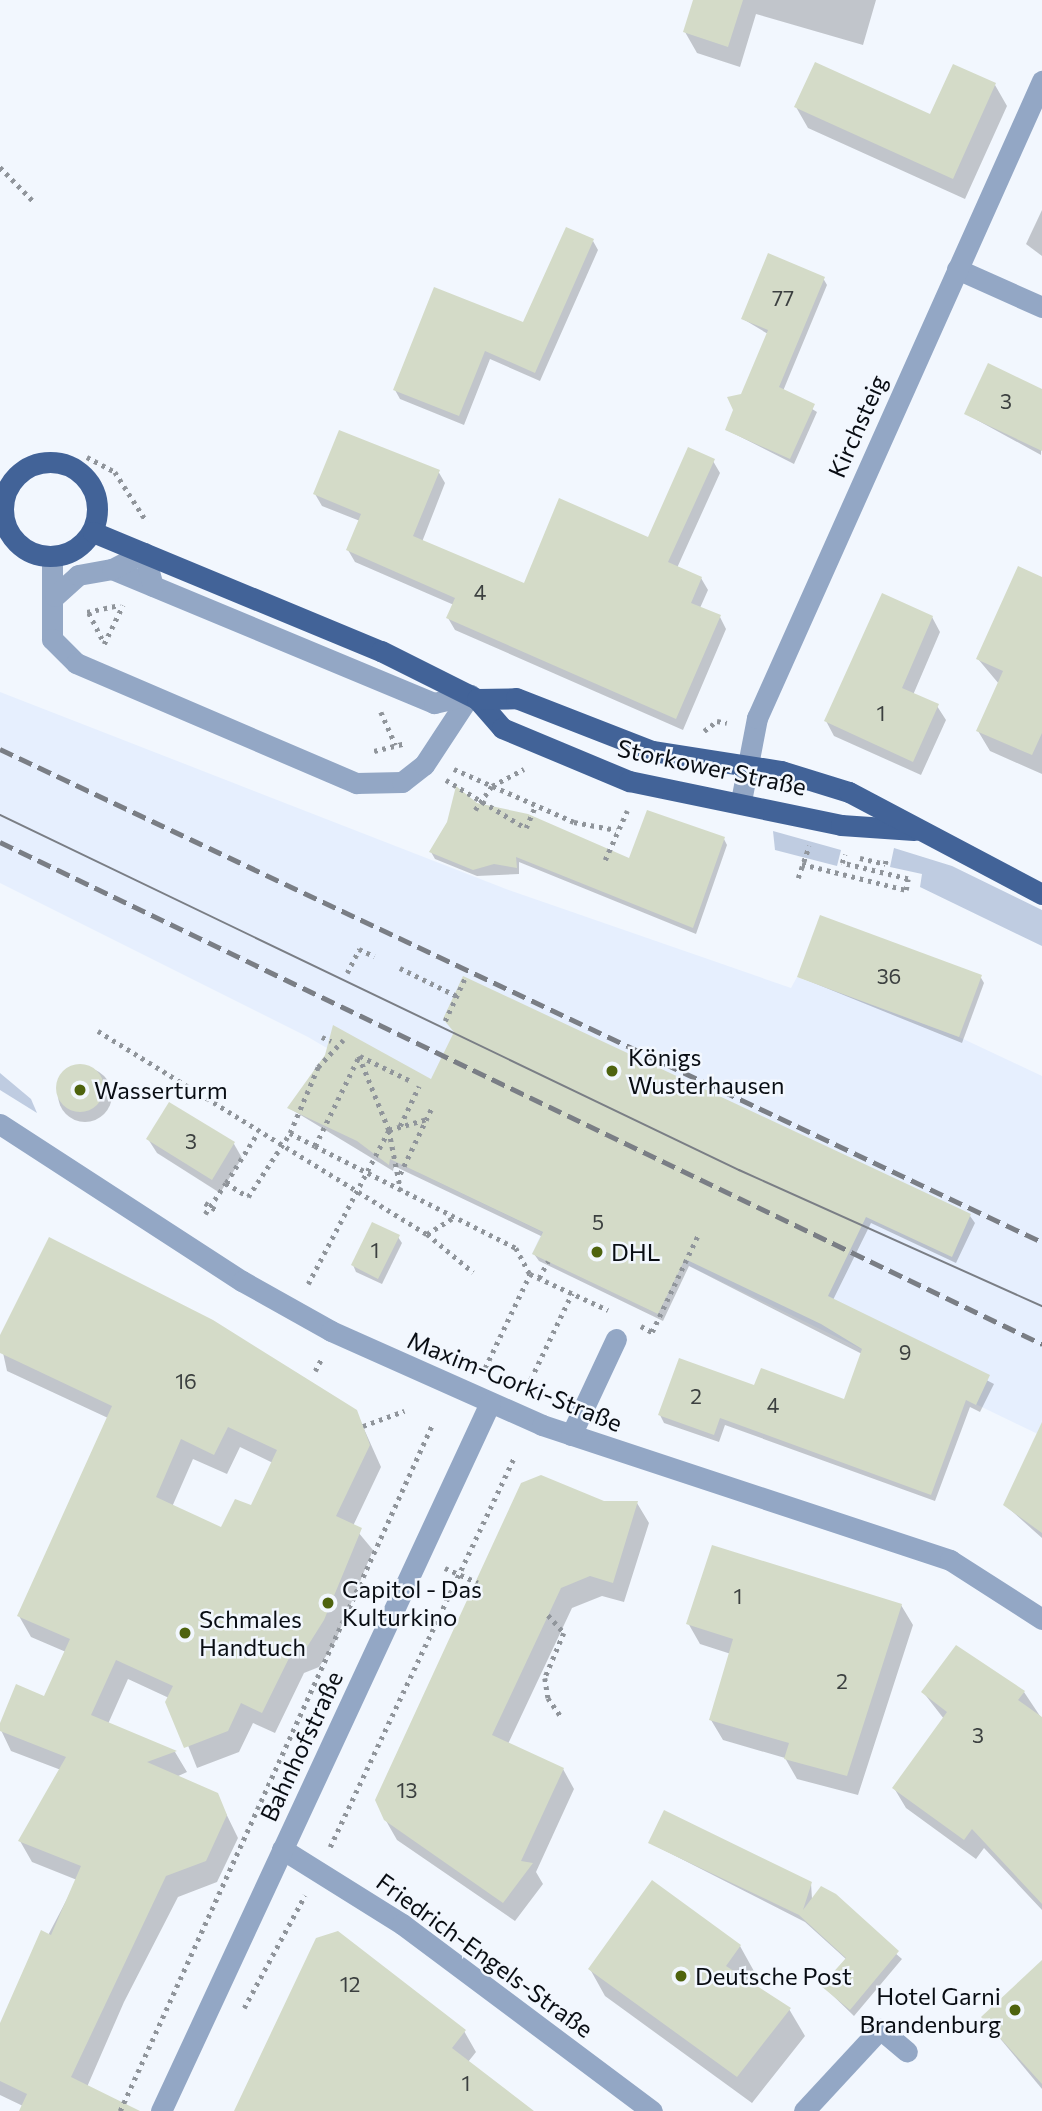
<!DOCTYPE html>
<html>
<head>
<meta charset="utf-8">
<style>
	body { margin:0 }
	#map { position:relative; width:1042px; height:2111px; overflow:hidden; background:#f2f7fe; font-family:Commissioner,sans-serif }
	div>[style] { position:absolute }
	.built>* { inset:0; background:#e6effe }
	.green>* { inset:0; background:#bfcce1 }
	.shadow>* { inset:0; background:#0003 }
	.round { border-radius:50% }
	.building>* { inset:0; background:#d4dbc8 }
	.path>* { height:4.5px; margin-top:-2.25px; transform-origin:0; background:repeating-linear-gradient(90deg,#90959b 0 3.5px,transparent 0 8.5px) }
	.minor>* { height:21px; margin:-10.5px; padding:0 10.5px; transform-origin:10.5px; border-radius:10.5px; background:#93a7c5 }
	.major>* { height:21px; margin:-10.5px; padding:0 10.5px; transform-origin:10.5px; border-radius:10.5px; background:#426398 }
	.major>.ring { margin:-10.5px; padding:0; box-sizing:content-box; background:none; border:21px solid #426398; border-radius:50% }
	.tram>* { height:2px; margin:-1px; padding:0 1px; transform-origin:1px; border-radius:1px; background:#7a7e85 }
	.rail>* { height:5px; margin-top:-2.5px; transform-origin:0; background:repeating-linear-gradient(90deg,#7a7e85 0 14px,transparent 0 21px) }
	.dots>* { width:19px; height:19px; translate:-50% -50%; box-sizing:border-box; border:4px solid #f2f7fe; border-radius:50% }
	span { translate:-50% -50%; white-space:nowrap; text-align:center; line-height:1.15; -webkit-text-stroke:5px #f2f7fe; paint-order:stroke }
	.number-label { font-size:21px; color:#3c4040 }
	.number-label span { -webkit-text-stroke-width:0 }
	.street-label { font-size:24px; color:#090d13 }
	.poi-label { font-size:24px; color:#090d13 }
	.left { translate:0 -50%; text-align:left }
	.right { translate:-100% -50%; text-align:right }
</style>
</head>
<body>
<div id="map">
	<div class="built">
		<div style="clip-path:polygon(0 692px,506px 889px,791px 988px,797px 977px,959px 1037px,1042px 1076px,1042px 1436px,683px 1263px,658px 1314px,532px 1254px,542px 1232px,417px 1172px,430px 1145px,419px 1102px,308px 1037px,0 883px)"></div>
	</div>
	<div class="green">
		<div style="clip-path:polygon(773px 831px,841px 850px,837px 866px,775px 850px)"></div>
		<div style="clip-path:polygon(894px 848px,952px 866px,1042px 910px,1042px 946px,920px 887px,922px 874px,890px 867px)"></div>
		<div style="clip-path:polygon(0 1073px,31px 1099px,37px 1113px,0 1090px)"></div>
	</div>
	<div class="shadow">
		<div style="clip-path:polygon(695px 0,876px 0,863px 45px,756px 14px,740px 67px,697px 53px,685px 32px)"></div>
		<div style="clip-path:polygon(995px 85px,1007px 106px,965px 199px,808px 128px,796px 107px,931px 116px)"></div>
		<div style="clip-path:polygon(1042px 210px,1042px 256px,1026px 244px)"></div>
		<div style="clip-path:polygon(593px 241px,598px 250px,540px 381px,490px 359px,464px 425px,400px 399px,395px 390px,524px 324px)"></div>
		<div style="clip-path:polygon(823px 278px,827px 285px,783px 391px,817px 412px,794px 464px,727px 430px,768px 334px,743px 319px)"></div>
		<div style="clip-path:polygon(1042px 391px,1041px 455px,966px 414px)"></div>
		<div style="clip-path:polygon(713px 461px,720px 473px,677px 568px,701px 578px,708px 590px,700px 608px,720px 617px,726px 629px,683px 730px,455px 630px,448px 618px,454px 605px,355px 562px,348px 550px,360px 521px,322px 506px,315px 494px,438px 471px,445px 483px,422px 542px,525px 585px,649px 539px)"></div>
		<div style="clip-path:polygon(1042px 579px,1042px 774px,990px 751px,978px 731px,999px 684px,978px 659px)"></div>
		<div style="clip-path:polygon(932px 617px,940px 632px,913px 695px,937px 706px,946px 720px,921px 775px,834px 736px,826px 721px)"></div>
		<div style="clip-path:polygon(476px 805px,630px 861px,724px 839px,727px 845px,696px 934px,519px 862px,519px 874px,477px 876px,435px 859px,431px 852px)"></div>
		<div style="clip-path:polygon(980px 976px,984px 983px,962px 1043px,799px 977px)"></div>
		<div class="round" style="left:58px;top:1068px;width:54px;height:54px"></div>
		<div style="clip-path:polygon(431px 1081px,970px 1216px,975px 1223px,956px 1263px,871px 1223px,833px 1300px,994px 1384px,980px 1412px,970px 1407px,935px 1501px,725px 1425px,719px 1442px,664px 1423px,660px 1415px,755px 1387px,845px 1401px,862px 1354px,689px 1266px,663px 1321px,539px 1261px,534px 1254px,543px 1237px,394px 1166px,393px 1171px,289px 1108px)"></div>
		<div style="clip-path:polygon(148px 1139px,234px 1144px,242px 1158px,220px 1193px,157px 1153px)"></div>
		<div style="clip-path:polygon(398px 1237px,402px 1243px,382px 1284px,356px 1272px,353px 1265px)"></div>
		<div style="clip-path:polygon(evenodd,0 1339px,356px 1411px,381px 1467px,353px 1526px,373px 1550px,335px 1642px,319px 1667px,304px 1673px,275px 1733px,253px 1723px,239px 1752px,197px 1768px,169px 1698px,128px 1679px,108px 1724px,175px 1752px,187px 1772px,176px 1777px,217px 1795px,238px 1838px,217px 1882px,178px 1897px,124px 2002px,87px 2087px,109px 2111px,21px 2111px,23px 2106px,0 2095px,0 2027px,77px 1880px,32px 1862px,20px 1841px,61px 1770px,11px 1751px,0 1728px,45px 1698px,66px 1652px,31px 1637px,19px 1616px,108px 1418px,7px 1371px,0 1339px,240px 1447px,273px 1463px,252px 1508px,222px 1530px,172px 1507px,193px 1459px,227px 1474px,240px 1447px)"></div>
		<div style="clip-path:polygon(1042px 1466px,1042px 1538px,1005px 1505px)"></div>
		<div style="clip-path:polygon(604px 1503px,637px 1503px,649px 1523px,624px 1602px,602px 1596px,572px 1608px,508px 1744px,563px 1769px,574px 1789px,536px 1872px,543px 1884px,515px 1921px,397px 1840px,385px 1819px)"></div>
		<div style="clip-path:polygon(901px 1605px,913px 1625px,858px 1795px,797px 1779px,785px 1758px,723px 1740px,711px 1720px,731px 1654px,700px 1644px,688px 1623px)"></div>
		<div style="clip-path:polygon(923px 1692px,1024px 1692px,1042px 1719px,1042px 1910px,984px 1848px,976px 1859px,906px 1808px,894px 1788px,944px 1719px)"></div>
		<div style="clip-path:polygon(650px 1843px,811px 1883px,812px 1899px,821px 1888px,902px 1959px,854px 2016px,824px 1987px,847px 1960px,805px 1922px)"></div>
		<div style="clip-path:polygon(740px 1946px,755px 1973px,749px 1982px,789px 2009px,805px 2036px,752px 2103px,605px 1996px,590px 1969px)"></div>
		<div style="clip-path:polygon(1042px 1963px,1042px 2089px,983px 2018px)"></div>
		<div style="clip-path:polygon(464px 2031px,476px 2052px,468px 2062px,523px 2111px,237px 2111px)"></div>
	</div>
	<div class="building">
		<div style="clip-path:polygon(693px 0,743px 0,728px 47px,683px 32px)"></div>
		<div style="clip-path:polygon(815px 62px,930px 114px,953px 64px,996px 83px,953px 179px,794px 107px)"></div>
		<div style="clip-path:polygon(566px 227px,594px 239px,535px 373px,485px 351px,459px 416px,393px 390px,434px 287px,523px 322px)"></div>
		<div style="clip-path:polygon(768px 253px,825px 277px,779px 387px,815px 404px,790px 459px,725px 430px,733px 410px,727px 397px,741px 394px,768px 330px,741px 319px)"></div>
		<div style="clip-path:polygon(988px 363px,1042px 389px,1042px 451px,964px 414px)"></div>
		<div style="clip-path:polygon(339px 430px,440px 470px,413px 536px,524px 583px,559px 498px,648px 537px,688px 447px,715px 459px,668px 562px,702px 577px,691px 603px,721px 615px,676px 719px,446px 618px,455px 598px,346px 550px,361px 514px,313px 494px)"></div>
		<div style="clip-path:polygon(1018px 566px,1042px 577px,1042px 733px,1032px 755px,976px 731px,1003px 671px,976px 659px)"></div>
		<div style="clip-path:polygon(882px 593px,933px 616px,902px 688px,939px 704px,913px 762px,824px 721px)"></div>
		<div style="clip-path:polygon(456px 786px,477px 803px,528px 814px,629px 858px,647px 810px,725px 837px,693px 928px,516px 857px,517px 868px,494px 864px,473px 870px,429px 852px,447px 822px)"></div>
		<div style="clip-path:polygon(820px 915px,982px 975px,959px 1037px,797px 977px)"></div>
		<div style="clip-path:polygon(463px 976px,971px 1214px,952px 1257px,866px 1217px,828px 1296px,990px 1375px,976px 1405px,966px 1400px,931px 1495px,720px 1418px,714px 1435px,658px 1415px,679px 1358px,754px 1385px,761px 1368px,844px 1399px,862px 1349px,821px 1324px,685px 1259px,658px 1314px,532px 1254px,543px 1232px,390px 1159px,389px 1165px,357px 1141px,287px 1108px,325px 1055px,333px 1025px,431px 1079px,454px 1032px,443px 1019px)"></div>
		<div class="round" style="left:56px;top:1064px;width:48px;height:48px"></div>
		<div style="clip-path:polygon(169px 1102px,235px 1142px,212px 1180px,146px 1139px)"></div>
		<div style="clip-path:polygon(372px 1222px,400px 1235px,378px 1279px,351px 1265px)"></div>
		<div style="clip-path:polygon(evenodd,49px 1237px,213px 1320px,357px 1410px,370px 1445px,336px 1516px,362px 1528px,324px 1620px,307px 1647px,292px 1652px,262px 1713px,241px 1703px,228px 1731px,184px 1748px,165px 1702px,173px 1686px,116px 1660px,91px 1715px,177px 1751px,147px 1762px,218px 1793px,227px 1815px,206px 1861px,166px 1876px,71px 2077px,140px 2111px,19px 2111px,27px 2094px,0 2081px,0 2023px,41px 1930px,51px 1935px,81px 1866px,18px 1841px,66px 1757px,0 1731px,0 1723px,16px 1684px,44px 1696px,70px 1639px,17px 1616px,112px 1406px,0 1353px,0 1335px,49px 1237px,228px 1427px,277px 1450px,251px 1505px,235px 1499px,221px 1527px,156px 1497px,181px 1439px,214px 1455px,228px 1427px)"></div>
		<div style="clip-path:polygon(1042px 1422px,1042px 1533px,1003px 1505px)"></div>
		<div style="clip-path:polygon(541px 1475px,604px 1501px,638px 1501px,613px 1583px,590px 1576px,561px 1588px,492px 1735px,564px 1768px,521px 1861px,533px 1863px,503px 1903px,384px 1820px,375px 1800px,521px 1483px)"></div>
		<div style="clip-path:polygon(712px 1545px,902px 1604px,847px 1776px,784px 1759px,789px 1743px,709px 1720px,733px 1639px,686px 1624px)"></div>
		<div style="clip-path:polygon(956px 1645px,1025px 1691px,1018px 1700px,1042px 1717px,1042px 1904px,972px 1829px,964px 1840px,892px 1788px,947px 1712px,921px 1692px)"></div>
		<div style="clip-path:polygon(664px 1810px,812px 1882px,803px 1910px,821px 1886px,836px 1894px,899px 1951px,850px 2010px,821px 1986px,846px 1958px,799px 1915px,648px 1843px)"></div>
		<div style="clip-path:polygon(652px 1880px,741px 1945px,726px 1966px,791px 2008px,737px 2077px,588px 1969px)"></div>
		<div style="clip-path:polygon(338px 1931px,466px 2030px,452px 2048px,534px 2111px,234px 2111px,316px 1938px)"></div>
		<div style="clip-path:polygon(1042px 1960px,1042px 2084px,981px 2017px)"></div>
	</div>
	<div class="path">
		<div style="left:0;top:167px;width:49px;rotate:45.8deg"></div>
		<div style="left:87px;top:457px;width:32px;rotate:28deg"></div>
		<div style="left:115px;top:472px;width:59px;rotate:57.4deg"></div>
		<div style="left:87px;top:612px;width:34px;rotate:-12deg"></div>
		<div style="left:89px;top:613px;width:33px;rotate:63deg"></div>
		<div style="left:104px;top:644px;width:43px;rotate:-64deg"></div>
		<div style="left:381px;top:712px;width:36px;rotate:66deg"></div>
		<div style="left:704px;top:731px;width:16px;rotate:-38deg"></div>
		<div style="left:717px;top:721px;width:10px;rotate:11deg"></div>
		<div style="left:374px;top:751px;width:30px;rotate:-14deg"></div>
		<div style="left:454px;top:769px;width:131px;rotate:23.8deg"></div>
		<div style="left:574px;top:822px;width:43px;rotate:10.8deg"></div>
		<div style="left:446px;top:780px;width:93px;rotate:31deg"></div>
		<div style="left:526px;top:828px;width:25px;rotate:-67deg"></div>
		<div style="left:475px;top:810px;width:29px;rotate:-55deg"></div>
		<div style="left:492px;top:786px;width:36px;rotate:-28deg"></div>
		<div style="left:860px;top:858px;width:26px;rotate:13deg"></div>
		<div style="left:885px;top:864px;width:8px;rotate:-76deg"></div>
		<div style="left:605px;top:860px;width:54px;rotate:-65.8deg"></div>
		<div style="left:802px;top:864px;width:107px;rotate:14deg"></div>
		<div style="left:906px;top:890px;width:11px;rotate:-80deg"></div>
		<div style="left:908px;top:879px;width:68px;rotate:-166.4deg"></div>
		<div style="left:842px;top:863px;width:9px;rotate:-72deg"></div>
		<div style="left:798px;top:878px;width:34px;rotate:-71deg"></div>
		<div style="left:400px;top:968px;width:64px;rotate:26.2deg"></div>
		<div style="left:347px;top:973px;width:27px;rotate:-63deg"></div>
		<div style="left:359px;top:949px;width:17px;rotate:25deg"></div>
		<div style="left:445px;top:1021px;width:47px;rotate:-65.1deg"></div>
		<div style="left:98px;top:1031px;width:387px;rotate:31.7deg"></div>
		<div style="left:427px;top:1234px;width:60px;rotate:39.6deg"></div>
		<div style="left:322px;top:1037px;width:10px;rotate:24deg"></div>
		<div style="left:359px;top:1056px;width:80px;rotate:67.9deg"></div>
		<div style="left:389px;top:1130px;width:62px;rotate:78.9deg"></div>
		<div style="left:360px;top:1056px;width:59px;rotate:26.1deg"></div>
		<div style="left:400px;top:1126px;width:44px;rotate:-64.6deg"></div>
		<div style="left:290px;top:1133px;width:28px;rotate:27deg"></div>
		<div style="left:315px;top:1146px;width:100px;rotate:-63.9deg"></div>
		<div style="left:315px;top:1146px;width:225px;rotate:26.9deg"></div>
		<div style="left:516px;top:1248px;width:30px;rotate:62deg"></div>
		<div style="left:530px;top:1274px;width:86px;rotate:24.8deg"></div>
		<div style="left:400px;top:1174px;width:76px;rotate:-64.4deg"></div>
		<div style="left:226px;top:1183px;width:58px;rotate:-57.7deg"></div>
		<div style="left:205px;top:1203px;width:15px;rotate:32deg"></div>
		<div style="left:205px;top:1214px;width:37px;rotate:-56deg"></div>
		<div style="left:226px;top:1183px;width:26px;rotate:32deg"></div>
		<div style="left:248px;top:1197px;width:77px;rotate:-56.7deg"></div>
		<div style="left:290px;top:1133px;width:72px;rotate:-67deg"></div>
		<div style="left:318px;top:1067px;width:37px;rotate:-47deg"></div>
		<div style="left:427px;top:1234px;width:31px;rotate:-32deg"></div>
		<div style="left:539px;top:1278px;width:19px;rotate:-62deg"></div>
		<div style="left:308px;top:1284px;width:174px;rotate:-62.3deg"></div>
		<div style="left:389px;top:1130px;width:40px;rotate:-16deg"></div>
		<div style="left:641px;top:1326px;width:13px;rotate:29deg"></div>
		<div style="left:652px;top:1332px;width:110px;rotate:-64.6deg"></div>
		<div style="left:485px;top:1368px;width:104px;rotate:-64.4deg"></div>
		<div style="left:315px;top:1371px;width:15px;rotate:-62deg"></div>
		<div style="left:527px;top:1387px;width:104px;rotate:-64.4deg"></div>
		<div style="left:363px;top:1426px;width:44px;rotate:-20.1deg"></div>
		<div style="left:445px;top:1568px;width:36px;rotate:24deg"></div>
		<div style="left:548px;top:1615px;width:24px;rotate:48deg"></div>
		<div style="left:564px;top:1633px;width:49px;rotate:112.9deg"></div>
		<div style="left:545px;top:1678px;width:20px;rotate:81deg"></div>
		<div style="left:548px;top:1698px;width:24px;rotate:55deg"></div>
		<div style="left:330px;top:1847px;width:429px;rotate:-64.7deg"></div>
		<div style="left:244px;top:2008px;width:128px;rotate:-61.6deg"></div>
		<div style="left:120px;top:2111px;width:756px;rotate:-65.54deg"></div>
	</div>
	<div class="minor">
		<div style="left:957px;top:269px;width:93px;rotate:24.1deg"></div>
		<div style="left:52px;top:557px;width:82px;rotate:90deg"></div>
		<div style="left:52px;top:639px;width:34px;rotate:45deg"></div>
		<div style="left:76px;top:663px;width:305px;rotate:23.2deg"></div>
		<div style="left:356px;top:783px;width:46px;rotate:-1.2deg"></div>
		<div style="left:402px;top:782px;width:28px;rotate:-38deg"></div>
		<div style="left:424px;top:765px;width:84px;rotate:-56.7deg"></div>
		<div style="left:112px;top:569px;width:349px;rotate:22.6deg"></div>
		<div style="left:434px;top:703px;width:37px;rotate:-13deg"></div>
		<div style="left:55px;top:596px;width:31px;rotate:-42deg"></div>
		<div style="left:78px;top:575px;width:35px;rotate:-10deg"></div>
		<div style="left:112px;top:569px;width:36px;rotate:-27deg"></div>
		<div style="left:144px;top:553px;width:34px;rotate:75deg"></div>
		<div style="left:741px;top:801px;width:85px;rotate:-79.1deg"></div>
		<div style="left:757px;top:718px;width:698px;rotate:-65.9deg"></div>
		<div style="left:0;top:1124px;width:288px;rotate:33deg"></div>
		<div style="left:242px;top:1281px;width:102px;rotate:29.3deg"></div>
		<div style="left:331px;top:1331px;width:231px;rotate:24deg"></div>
		<div style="left:542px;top:1425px;width:430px;rotate:18.3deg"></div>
		<div style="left:950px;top:1560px;width:109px;rotate:32.7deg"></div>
		<div style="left:571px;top:1435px;width:106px;rotate:-64.9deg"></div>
		<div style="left:282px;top:1849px;width:142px;rotate:32deg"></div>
		<div style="left:402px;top:1924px;width:312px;rotate:36.8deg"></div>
		<div style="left:161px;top:2111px;width:781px;rotate:-65.08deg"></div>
		<div style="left:804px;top:2111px;width:112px;rotate:-47.2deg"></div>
		<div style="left:880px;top:2029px;width:35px;rotate:40deg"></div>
	</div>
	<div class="major">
		<div class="ring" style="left:3px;top:462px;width:73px;height:73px"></div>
		<div style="left:93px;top:532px;width:312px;rotate:22.5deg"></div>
		<div style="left:381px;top:651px;width:107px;rotate:26.6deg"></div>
		<div style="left:477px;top:699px;width:38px;rotate:49deg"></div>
		<div style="left:502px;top:728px;width:138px;rotate:22.7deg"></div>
		<div style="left:629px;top:781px;width:217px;rotate:11.7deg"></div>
		<div style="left:841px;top:825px;width:73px;rotate:3.9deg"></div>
		<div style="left:477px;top:699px;width:39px;rotate:-1deg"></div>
		<div style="left:516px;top:698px;width:146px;rotate:21.3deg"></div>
		<div style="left:652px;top:751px;width:131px;rotate:8.8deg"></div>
		<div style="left:781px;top:771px;width:71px;rotate:17.2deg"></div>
		<div style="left:849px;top:792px;width:218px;rotate:27.9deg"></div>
	</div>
	<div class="tram">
		<div style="left:0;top:815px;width:820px;rotate:25.66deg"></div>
		<div style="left:739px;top:1170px;width:332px;rotate:24.2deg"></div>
	</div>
	<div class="rail">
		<div style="left:0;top:749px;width:1153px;rotate:25.32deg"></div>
		<div style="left:0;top:842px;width:1157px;rotate:25.72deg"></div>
	</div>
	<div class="dots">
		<div style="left:612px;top:1071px;background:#4e630e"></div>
		<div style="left:80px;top:1090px;background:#4e630e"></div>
		<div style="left:597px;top:1252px;background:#4e630e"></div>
		<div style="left:328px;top:1603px;background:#4e630e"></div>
		<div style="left:185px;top:1633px;background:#4e630e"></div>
		<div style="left:681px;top:1976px;background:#4e630e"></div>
		<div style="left:1015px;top:2010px;background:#4e630e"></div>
	</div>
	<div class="number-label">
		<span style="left:783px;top:298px">77</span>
		<span style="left:1006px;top:401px">3</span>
		<span style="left:480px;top:592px">4</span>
		<span style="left:881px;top:713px">1</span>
		<span style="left:889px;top:976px">36</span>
		<span style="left:191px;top:1141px">3</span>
		<span style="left:598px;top:1222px">5</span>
		<span style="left:375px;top:1250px">1</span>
		<span style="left:905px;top:1352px">9</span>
		<span style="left:186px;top:1381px">16</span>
		<span style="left:696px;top:1396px">2</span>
		<span style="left:773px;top:1405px">4</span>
		<span style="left:738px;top:1596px">1</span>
		<span style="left:842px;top:1681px">2</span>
		<span style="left:978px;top:1735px">3</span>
		<span style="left:407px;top:1790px">13</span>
		<span style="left:350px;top:1984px">12</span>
		<span style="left:466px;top:2083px">1</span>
	</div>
	<div class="street-label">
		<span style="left:857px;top:426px;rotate:-66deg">Kirchsteig</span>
		<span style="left:712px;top:767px;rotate:12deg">Storkower Straße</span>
		<span style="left:515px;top:1381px;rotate:22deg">Maxim-Gorki-Straße</span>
		<span style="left:301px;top:1746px;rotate:-65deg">Bahnhofstraße</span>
		<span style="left:485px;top:1955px;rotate:36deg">Friedrich-Engels-Straße</span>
	</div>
	<div class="poi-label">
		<span class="left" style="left:628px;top:1071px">Königs<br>Wusterhausen</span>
		<span class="left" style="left:94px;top:1090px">Wasserturm</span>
		<span class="left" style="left:611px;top:1252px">DHL</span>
		<span class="left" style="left:342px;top:1603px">Capitol - Das<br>Kulturkino</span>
		<span class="left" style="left:199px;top:1633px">Schmales<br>Handtuch</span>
		<span class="left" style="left:695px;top:1976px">Deutsche Post</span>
		<span class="right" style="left:1001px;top:2010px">Hotel Garni<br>Brandenburg</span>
	</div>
</div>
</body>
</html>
